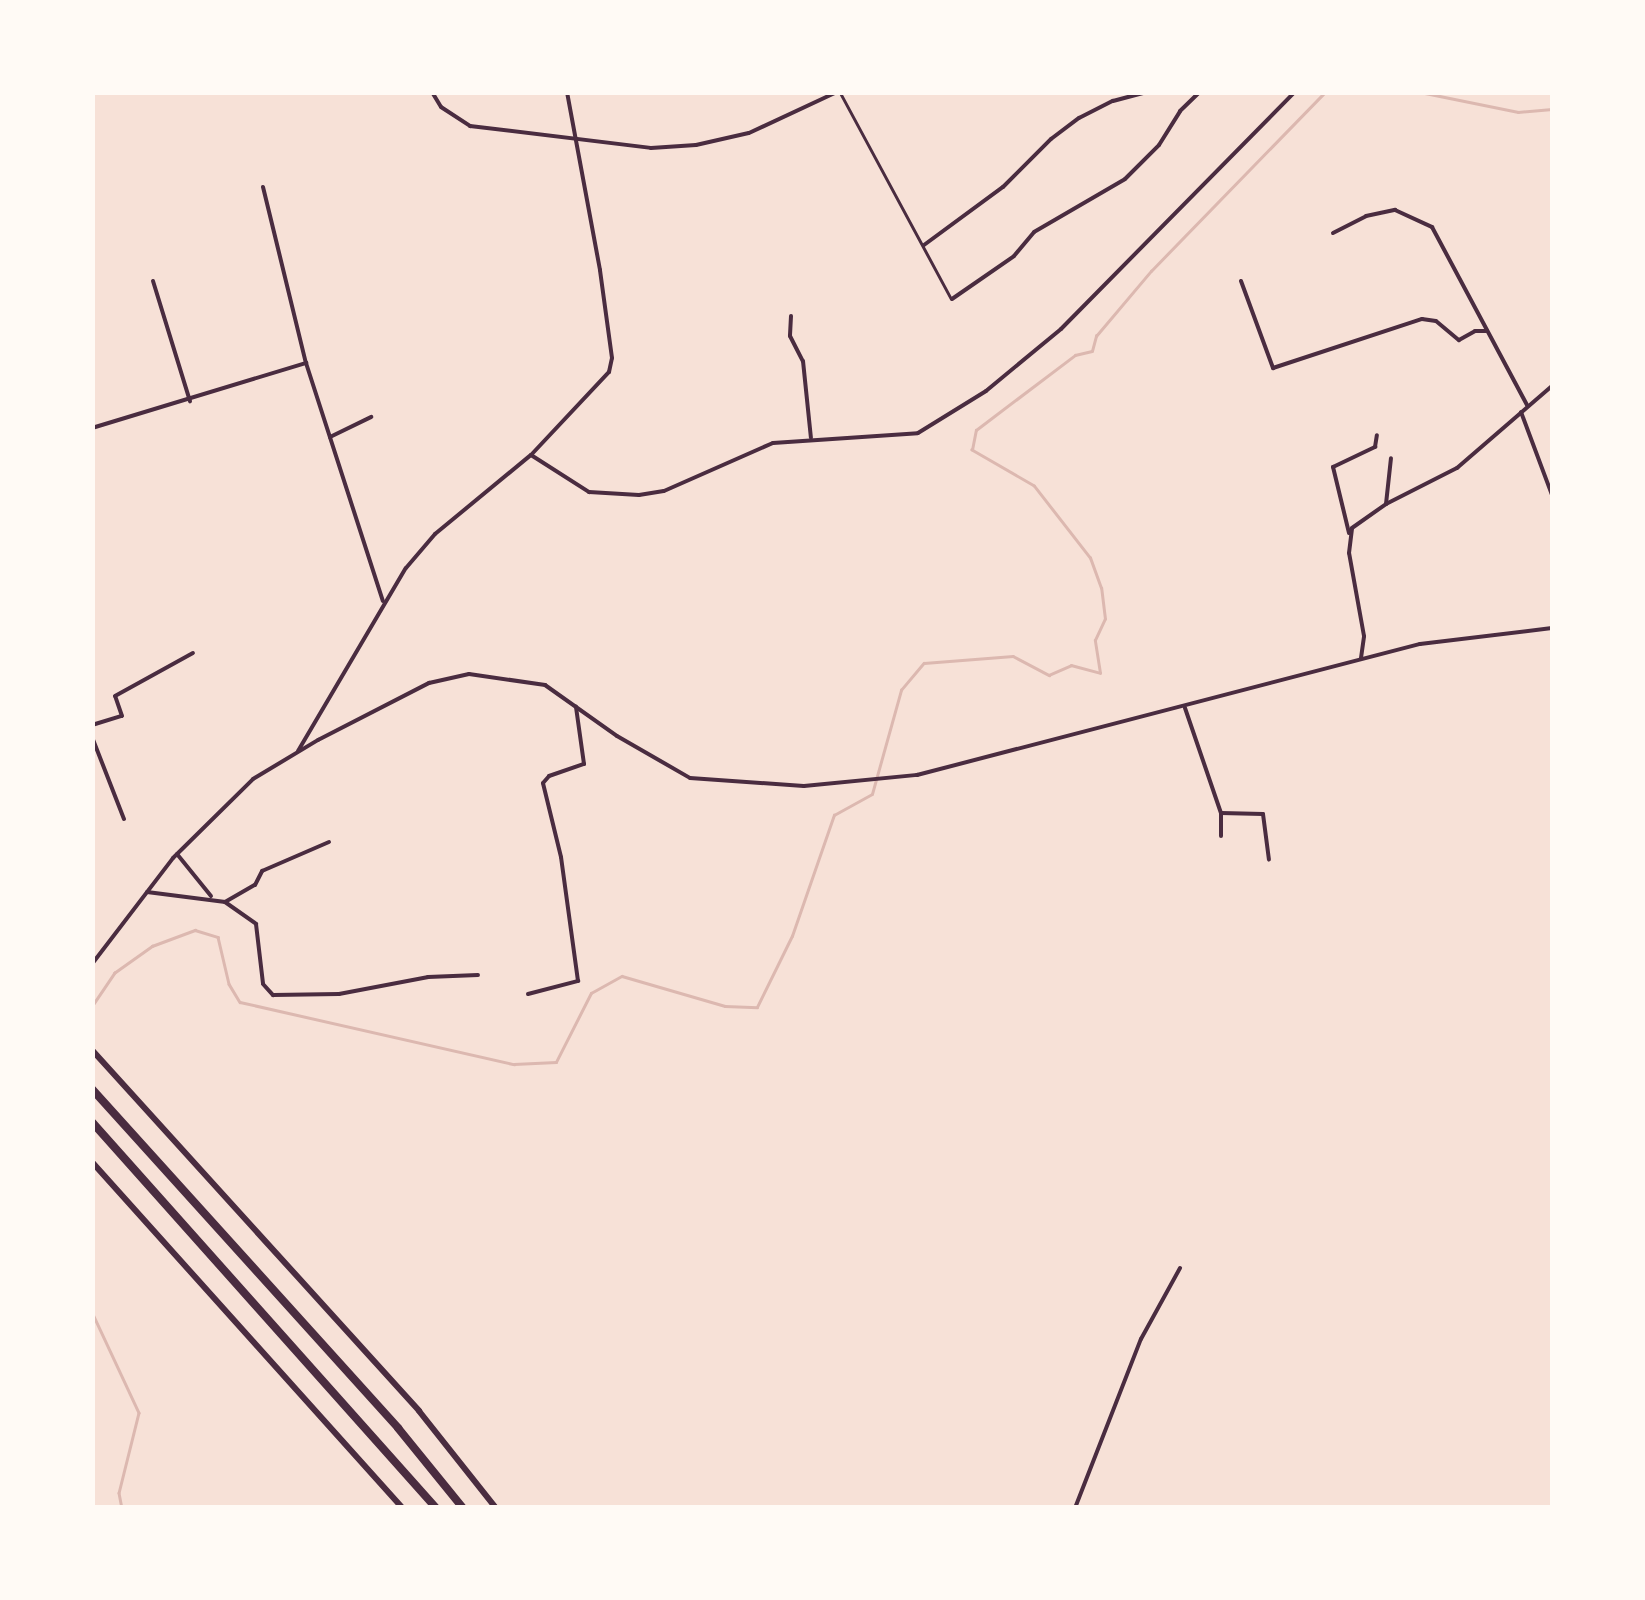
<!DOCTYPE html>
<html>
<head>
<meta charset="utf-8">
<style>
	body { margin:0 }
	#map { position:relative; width:1645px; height:1600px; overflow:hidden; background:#f7e1d7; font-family:"Alegreya Sans",sans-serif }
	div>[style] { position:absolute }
	.stream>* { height:2.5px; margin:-1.25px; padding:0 1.25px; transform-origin:1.25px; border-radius:1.25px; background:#dcb8b0 }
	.service>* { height:2.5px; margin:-1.25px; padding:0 1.25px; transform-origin:1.25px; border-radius:1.25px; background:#4a2c40 }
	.minor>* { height:4px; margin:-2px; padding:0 2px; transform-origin:2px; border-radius:2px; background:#4a2c40 }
	.secondary>* { height:6px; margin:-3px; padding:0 3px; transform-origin:3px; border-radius:3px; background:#4a2c40 }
	.motorway>* { height:8px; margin:-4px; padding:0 4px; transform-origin:4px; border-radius:4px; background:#4a2c40 }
	span { translate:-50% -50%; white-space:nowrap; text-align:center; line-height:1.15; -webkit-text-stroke:8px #fffaf5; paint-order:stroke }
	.frame { position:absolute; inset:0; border:95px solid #fffaf5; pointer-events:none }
</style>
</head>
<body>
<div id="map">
	<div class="stream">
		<div style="left:1420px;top:92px;width:100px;rotate:11.5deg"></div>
		<div style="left:1518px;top:112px;width:34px;rotate:-5deg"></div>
		<div style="left:92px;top:1006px;width:40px;rotate:-56deg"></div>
		<div style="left:114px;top:973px;width:47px;rotate:-35.4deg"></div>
		<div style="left:152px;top:946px;width:46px;rotate:-20.4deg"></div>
		<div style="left:195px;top:930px;width:24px;rotate:17deg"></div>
		<div style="left:218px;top:937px;width:48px;rotate:76.8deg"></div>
		<div style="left:229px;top:984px;width:21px;rotate:59deg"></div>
		<div style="left:240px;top:1002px;width:281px;rotate:12.8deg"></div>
		<div style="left:514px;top:1064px;width:42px;rotate:-2.7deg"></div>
		<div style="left:556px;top:1062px;width:77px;rotate:-63.1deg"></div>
		<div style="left:591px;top:993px;width:35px;rotate:-29deg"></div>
		<div style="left:622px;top:976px;width:107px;rotate:16.2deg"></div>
		<div style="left:725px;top:1006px;width:32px;rotate:2deg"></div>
		<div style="left:757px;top:1007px;width:79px;rotate:-63.8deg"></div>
		<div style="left:792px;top:936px;width:128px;rotate:-70.9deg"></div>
		<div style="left:834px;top:815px;width:43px;rotate:-28.9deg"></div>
		<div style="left:872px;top:794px;width:108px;rotate:-74.4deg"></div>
		<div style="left:901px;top:690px;width:35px;rotate:-50deg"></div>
		<div style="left:924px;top:663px;width:89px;rotate:-4.5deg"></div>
		<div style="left:1013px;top:656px;width:41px;rotate:27.8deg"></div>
		<div style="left:1049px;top:675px;width:24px;rotate:-24deg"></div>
		<div style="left:1071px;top:665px;width:30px;rotate:15deg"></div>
		<div style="left:1100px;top:673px;width:33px;rotate:-99deg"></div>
		<div style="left:1095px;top:640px;width:23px;rotate:-65deg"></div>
		<div style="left:1105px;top:619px;width:31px;rotate:-97deg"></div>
		<div style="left:1101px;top:588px;width:32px;rotate:-110deg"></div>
		<div style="left:1090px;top:558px;width:91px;rotate:-127.9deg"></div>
		<div style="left:1034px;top:486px;width:72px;rotate:-149.9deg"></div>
		<div style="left:972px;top:450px;width:20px;rotate:-79deg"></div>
		<div style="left:976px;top:430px;width:124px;rotate:-37.1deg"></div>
		<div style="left:1075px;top:355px;width:17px;rotate:-13deg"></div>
		<div style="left:1092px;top:351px;width:16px;rotate:-75deg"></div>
		<div style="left:1096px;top:336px;width:85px;rotate:-49.8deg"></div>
		<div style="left:1151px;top:271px;width:250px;rotate:-45.8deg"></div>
		<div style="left:92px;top:1312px;width:111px;rotate:65deg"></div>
		<div style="left:139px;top:1413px;width:82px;rotate:104deg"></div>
		<div style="left:119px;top:1493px;width:15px;rotate:79deg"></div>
	</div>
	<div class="service">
		<div style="left:840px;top:92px;width:234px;rotate:61.7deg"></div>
	</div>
	<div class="minor">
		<div style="left:432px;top:92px;width:17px;rotate:59deg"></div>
		<div style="left:441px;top:107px;width:35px;rotate:33deg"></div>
		<div style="left:470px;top:126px;width:182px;rotate:6.9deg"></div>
		<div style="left:651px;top:148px;width:45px;rotate:-3.8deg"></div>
		<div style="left:696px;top:145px;width:54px;rotate:-12.8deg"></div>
		<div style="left:749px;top:133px;width:97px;rotate:-25deg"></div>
		<div style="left:263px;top:187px;width:181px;rotate:76.3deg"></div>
		<div style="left:306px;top:363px;width:250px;rotate:72.1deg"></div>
		<div style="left:1333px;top:233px;width:37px;rotate:-27deg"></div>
		<div style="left:1366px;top:216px;width:30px;rotate:-12deg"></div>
		<div style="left:1395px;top:210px;width:41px;rotate:24.7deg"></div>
		<div style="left:1432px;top:227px;width:202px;rotate:61.9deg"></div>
		<div style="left:924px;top:245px;width:98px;rotate:-36.3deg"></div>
		<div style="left:1003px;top:187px;width:68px;rotate:-45deg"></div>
		<div style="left:1051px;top:139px;width:35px;rotate:-37deg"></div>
		<div style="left:1079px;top:118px;width:38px;rotate:-27deg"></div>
		<div style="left:1113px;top:101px;width:34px;rotate:-15deg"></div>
		<div style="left:153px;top:281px;width:126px;rotate:72.9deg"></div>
		<div style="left:1241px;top:281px;width:93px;rotate:69.8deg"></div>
		<div style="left:1273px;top:368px;width:157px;rotate:-18.2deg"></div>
		<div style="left:1422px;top:319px;width:14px;rotate:8deg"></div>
		<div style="left:1436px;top:321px;width:30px;rotate:40deg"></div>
		<div style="left:1459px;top:340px;width:18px;rotate:-29deg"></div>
		<div style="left:1475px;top:331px;width:12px"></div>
		<div style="left:952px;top:299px;width:75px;rotate:-34.7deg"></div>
		<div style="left:1014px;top:256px;width:31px;rotate:-50deg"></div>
		<div style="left:1034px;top:232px;width:105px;rotate:-30.2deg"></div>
		<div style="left:1125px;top:179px;width:48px;rotate:-45deg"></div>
		<div style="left:1159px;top:145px;width:40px;rotate:-58deg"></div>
		<div style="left:1180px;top:111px;width:28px;rotate:-44deg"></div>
		<div style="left:791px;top:316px;width:20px;rotate:93deg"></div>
		<div style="left:790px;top:336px;width:28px;rotate:63deg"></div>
		<div style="left:803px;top:361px;width:77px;rotate:84.1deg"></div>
		<div style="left:1521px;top:412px;width:89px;rotate:69.5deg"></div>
		<div style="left:92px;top:428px;width:224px;rotate:-16.9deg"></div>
		<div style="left:330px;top:437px;width:46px;rotate:-26deg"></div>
		<div style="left:531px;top:455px;width:69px;rotate:32.5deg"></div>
		<div style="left:589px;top:492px;width:50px;rotate:3.4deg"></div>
		<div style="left:639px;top:495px;width:25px;rotate:-9deg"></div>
		<div style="left:664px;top:491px;width:119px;rotate:-23.8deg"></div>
		<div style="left:773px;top:443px;width:145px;rotate:-3.9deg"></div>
		<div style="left:918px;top:433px;width:80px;rotate:-31.7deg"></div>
		<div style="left:986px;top:391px;width:97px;rotate:-39.6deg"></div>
		<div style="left:1061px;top:329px;width:333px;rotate:-45.4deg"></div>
		<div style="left:1386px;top:504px;width:46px;rotate:-83.8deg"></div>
		<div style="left:1349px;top:533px;width:68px;rotate:-103.6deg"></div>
		<div style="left:1333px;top:467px;width:47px;rotate:-25.5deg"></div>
		<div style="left:1375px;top:447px;width:12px;rotate:-81deg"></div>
		<div style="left:1361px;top:658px;width:22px;rotate:-82deg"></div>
		<div style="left:1364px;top:636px;width:84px;rotate:-100.2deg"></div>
		<div style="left:1349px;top:553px;width:25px;rotate:-83deg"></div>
		<div style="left:1352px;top:528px;width:42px;rotate:-35.2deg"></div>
		<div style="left:1386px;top:504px;width:80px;rotate:-26.9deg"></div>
		<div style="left:1457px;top:468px;width:125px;rotate:-40.8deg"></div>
		<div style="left:1185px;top:708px;width:111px;rotate:71.1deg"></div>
		<div style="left:1221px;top:813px;width:23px;rotate:90deg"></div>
		<div style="left:92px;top:725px;width:31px;rotate:-17deg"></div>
		<div style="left:122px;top:716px;width:21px;rotate:-109deg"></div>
		<div style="left:115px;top:696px;width:89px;rotate:-28.9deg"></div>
		<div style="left:92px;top:737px;width:88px;rotate:68.7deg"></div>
		<div style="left:298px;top:751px;width:212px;rotate:-59.5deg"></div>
		<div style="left:406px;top:568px;width:45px;rotate:-49.5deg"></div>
		<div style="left:435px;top:534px;width:124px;rotate:-39.5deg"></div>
		<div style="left:531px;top:455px;width:114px;rotate:-46.8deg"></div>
		<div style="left:609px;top:372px;width:14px;rotate:-78deg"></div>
		<div style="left:612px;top:358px;width:89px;rotate:-97.8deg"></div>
		<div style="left:600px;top:270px;width:181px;rotate:-100.5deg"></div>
		<div style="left:1221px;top:813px;width:42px;rotate:1.4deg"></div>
		<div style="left:1263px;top:814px;width:46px;rotate:82.6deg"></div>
		<div style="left:177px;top:854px;width:54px;rotate:51deg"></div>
		<div style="left:147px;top:892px;width:79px;rotate:7.3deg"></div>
		<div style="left:225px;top:902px;width:34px;rotate:-30deg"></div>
		<div style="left:255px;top:885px;width:16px;rotate:-63deg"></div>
		<div style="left:262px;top:871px;width:73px;rotate:-23.4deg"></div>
		<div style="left:225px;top:902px;width:38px;rotate:35deg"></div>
		<div style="left:256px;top:924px;width:60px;rotate:83.3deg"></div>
		<div style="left:263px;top:984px;width:15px;rotate:48deg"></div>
		<div style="left:273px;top:995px;width:66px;rotate:-0.9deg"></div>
		<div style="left:339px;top:994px;width:91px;rotate:-10.8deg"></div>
		<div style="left:428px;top:977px;width:50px;rotate:-2.3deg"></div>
		<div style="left:92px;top:964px;width:133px;rotate:-52.6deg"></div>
		<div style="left:173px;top:858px;width:112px;rotate:-44.6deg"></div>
		<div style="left:253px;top:779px;width:76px;rotate:-31deg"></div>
		<div style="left:318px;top:740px;width:125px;rotate:-27.2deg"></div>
		<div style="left:429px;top:683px;width:41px;rotate:-12.7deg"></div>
		<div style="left:469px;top:674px;width:77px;rotate:8.2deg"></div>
		<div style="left:545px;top:685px;width:88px;rotate:35.3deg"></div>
		<div style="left:617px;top:736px;width:84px;rotate:29.9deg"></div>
		<div style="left:690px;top:778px;width:114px;rotate:4deg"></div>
		<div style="left:804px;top:786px;width:114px;rotate:-5.6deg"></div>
		<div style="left:917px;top:775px;width:520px;rotate:-14.6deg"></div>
		<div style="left:1420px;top:644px;width:133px;rotate:-6.9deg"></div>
		<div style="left:528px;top:994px;width:52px;rotate:-14.6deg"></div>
		<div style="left:578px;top:981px;width:125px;rotate:-97.8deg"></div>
		<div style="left:561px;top:857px;width:76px;rotate:-103.7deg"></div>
		<div style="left:543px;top:783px;width:9px;rotate:-49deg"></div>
		<div style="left:549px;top:776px;width:37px;rotate:-19deg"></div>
		<div style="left:584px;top:764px;width:58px;rotate:-98deg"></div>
		<div style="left:1075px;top:1508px;width:181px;rotate:-68.7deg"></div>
		<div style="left:1141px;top:1339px;width:81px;rotate:-61.2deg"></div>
	</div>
	<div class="secondary">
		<div style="left:92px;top:1050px;width:487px;rotate:47.8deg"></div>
		<div style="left:419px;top:1411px;width:124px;rotate:51.6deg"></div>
		<div style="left:92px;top:1162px;width:465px;rotate:48.1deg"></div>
	</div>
	<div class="motorway">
		<div style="left:92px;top:1089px;width:457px;rotate:47.9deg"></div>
		<div style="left:398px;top:1428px;width:103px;rotate:50.9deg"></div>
		<div style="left:92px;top:1122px;width:517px;rotate:48.29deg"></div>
	</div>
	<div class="frame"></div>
</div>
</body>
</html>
